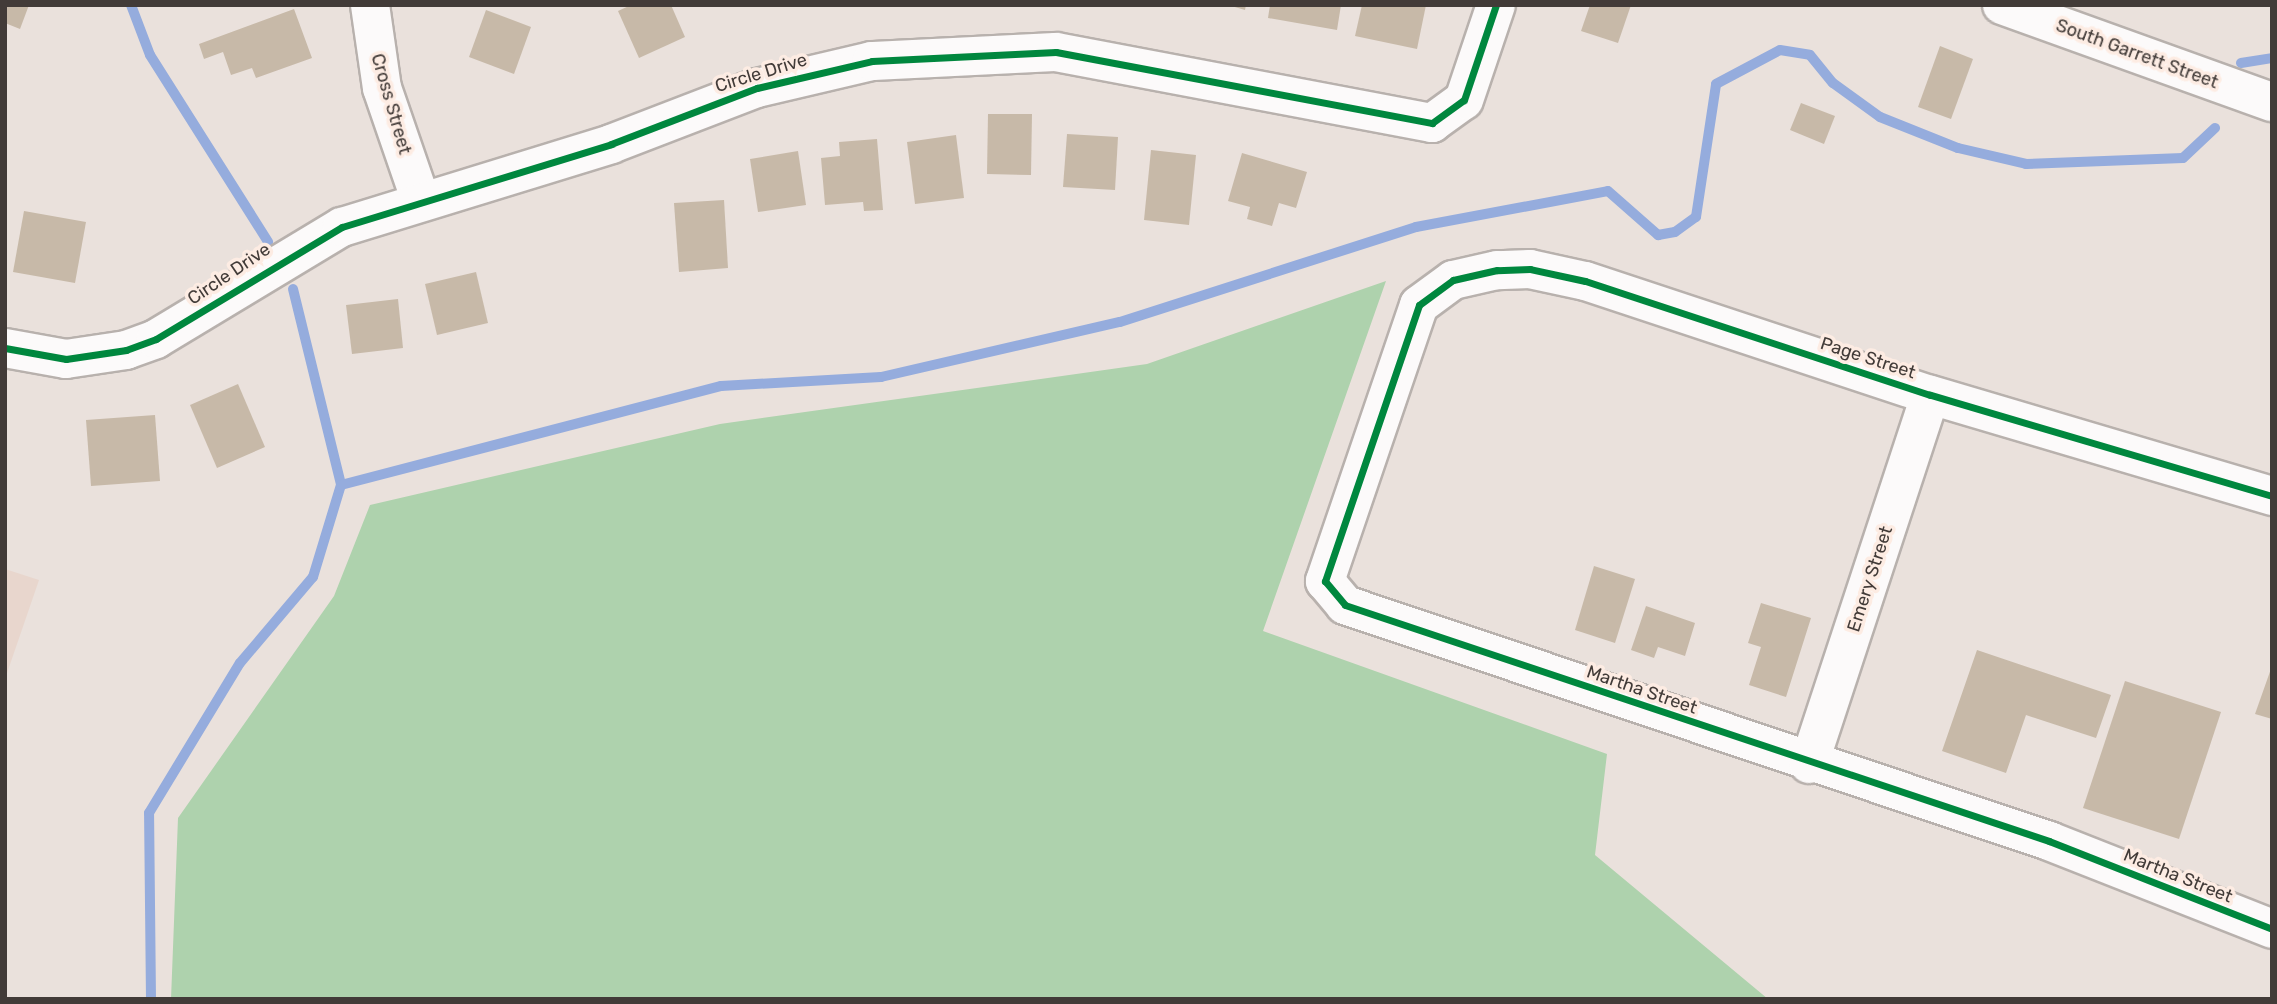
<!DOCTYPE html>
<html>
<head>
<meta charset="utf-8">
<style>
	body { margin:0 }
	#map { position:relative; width:2277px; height:1004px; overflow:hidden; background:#eae1dc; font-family:Rubik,sans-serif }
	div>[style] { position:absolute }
	.built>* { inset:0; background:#e8d6cd }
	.forest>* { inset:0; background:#aed2ad }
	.stream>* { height:10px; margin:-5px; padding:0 5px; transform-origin:5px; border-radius:5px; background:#95acdd }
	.building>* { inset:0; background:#c7b9a8 }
	.roads { filter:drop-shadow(2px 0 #b8b1ad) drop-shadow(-2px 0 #b8b1ad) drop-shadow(0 2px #b8b1ad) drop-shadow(0 -2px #b8b1ad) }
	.minor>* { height:38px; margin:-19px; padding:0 19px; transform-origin:19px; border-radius:19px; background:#fcfafa }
	.cycleway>* { height:7px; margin:-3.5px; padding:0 3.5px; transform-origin:3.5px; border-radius:3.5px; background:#00873e }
	span { translate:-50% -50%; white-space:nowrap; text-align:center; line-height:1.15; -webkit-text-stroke:7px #fdece3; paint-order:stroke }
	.street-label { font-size:18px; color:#423b38 }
	.frame { position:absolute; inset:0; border:7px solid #423b38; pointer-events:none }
</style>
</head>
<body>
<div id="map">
	<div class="built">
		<div style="clip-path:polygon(5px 569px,39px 580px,5px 679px)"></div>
	</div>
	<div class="forest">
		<div style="clip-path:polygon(1386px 281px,1263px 631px,1607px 754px,1595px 855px,1768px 999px,171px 999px,178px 818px,334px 596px,370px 505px,720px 424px,1147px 364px)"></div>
	</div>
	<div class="stream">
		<div style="left:131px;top:5px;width:53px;rotate:69.2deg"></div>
		<div style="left:150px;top:55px;width:221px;rotate:57.7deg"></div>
		<div style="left:2241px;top:63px;width:31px;rotate:-9deg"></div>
		<div style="left:293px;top:289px;width:202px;rotate:76.2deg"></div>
		<div style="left:151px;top:999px;width:186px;rotate:-90.6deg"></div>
		<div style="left:149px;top:813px;width:175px;rotate:-58.8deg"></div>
		<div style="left:240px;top:663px;width:113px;rotate:-49.7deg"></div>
		<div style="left:313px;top:577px;width:96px;rotate:-73.1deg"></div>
		<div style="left:341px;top:485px;width:393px;rotate:-14.6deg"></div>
		<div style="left:721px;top:386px;width:160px;rotate:-3.2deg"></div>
		<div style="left:881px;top:377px;width:245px;rotate:-13deg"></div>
		<div style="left:1120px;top:322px;width:311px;rotate:-17.8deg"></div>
		<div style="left:1416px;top:227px;width:195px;rotate:-10.6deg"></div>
		<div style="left:1608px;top:191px;width:67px;rotate:41.3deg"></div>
		<div style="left:1658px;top:235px;width:17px;rotate:-10deg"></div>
		<div style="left:1675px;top:232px;width:26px;rotate:-36deg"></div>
		<div style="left:1696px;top:217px;width:134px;rotate:-81.4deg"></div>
		<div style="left:1716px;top:84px;width:72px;rotate:-28deg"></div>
		<div style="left:1780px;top:50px;width:30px;rotate:9deg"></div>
		<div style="left:1810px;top:55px;width:36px;rotate:51deg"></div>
		<div style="left:1833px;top:83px;width:58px;rotate:35.9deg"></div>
		<div style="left:1880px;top:117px;width:84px;rotate:21.7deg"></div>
		<div style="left:1958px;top:148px;width:70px;rotate:13.2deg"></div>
		<div style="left:2026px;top:164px;width:157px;rotate:-2.2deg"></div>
		<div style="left:2183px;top:158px;width:44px;rotate:-43.2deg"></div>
	</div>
	<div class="building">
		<div style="clip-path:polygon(5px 5px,29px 5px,20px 29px,5px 23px)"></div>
		<div style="clip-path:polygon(631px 5px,671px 5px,685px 37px,639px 58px,618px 11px)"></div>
		<div style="clip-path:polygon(1228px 5px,1246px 5px,1245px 10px)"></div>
		<div style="clip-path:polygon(1270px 5px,1341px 5px,1337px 30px,1268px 18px)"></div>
		<div style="clip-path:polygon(1362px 5px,1426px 5px,1417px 49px,1355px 36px)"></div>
		<div style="clip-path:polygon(1590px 5px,1631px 5px,1618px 43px,1581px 31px)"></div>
		<div style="clip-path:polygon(294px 9px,312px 58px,256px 78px,252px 68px,231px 75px,223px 52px,204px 59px,199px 44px)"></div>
		<div style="clip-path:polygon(486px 10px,531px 27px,514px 74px,469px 57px)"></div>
		<div style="clip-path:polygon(1940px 46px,1973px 59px,1951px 119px,1918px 107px)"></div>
		<div style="clip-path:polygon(1801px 103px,1835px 116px,1824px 144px,1790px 130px)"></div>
		<div style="clip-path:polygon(988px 114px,1032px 114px,1031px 175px,987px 174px)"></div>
		<div style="clip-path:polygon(1067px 134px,1118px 137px,1115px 190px,1063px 187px)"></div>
		<div style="clip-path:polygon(956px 135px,964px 198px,915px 204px,907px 142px)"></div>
		<div style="clip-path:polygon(877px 139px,883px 210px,864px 211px,863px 202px,825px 205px,821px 158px,840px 156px,839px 142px)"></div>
		<div style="clip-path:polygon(1151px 150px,1196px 155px,1189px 225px,1144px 220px)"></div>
		<div style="clip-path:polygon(798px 151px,806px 205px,758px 212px,750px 159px)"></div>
		<div style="clip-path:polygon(1242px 153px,1307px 172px,1296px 208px,1279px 203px,1272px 226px,1247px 219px,1250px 207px,1228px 201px)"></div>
		<div style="clip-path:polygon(724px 200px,728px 268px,679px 272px,674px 203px)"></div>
		<div style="clip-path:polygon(24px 211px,86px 222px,75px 283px,13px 272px)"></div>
		<div style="clip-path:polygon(476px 272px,488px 323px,437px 335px,425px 284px)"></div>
		<div style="clip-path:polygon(398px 299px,403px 348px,352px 354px,346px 305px)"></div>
		<div style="clip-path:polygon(238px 384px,265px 447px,217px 468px,190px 405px)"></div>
		<div style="clip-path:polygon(155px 415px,160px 481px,91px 486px,86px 420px)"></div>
		<div style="clip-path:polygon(1594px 566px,1635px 579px,1615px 643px,1575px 630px)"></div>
		<div style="clip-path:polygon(1761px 603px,1811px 618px,1786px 697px,1749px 685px,1761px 647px,1748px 643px)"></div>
		<div style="clip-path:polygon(1646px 606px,1695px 623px,1685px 656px,1658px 647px,1654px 658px,1631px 650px)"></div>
		<div style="clip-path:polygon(1977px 650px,2111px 695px,2096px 738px,2026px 715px,2006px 773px,1942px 751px)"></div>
		<div style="clip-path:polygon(2272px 666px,2272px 719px,2255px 714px)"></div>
		<div style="clip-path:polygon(2125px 681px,2221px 712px,2179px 839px,2083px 808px)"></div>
	</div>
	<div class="roads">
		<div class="minor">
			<div style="left:370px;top:5px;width:84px;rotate:81.8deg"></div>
			<div style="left:382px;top:88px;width:120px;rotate:71deg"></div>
			<div style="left:2002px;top:5px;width:287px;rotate:19.8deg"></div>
			<div style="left:5px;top:348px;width:62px;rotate:10.2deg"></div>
			<div style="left:66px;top:359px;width:61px;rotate:-8.5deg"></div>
			<div style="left:126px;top:350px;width:32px;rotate:-20deg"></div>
			<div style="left:156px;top:339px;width:217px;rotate:-31.1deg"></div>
			<div style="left:342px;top:227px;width:282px;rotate:-17.1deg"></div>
			<div style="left:611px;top:144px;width:156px;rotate:-21deg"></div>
			<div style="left:757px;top:88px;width:118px;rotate:-13.2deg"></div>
			<div style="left:872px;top:61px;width:184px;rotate:-2.8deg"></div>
			<div style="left:1056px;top:52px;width:383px;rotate:10.7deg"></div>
			<div style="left:1432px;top:123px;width:39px;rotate:-36deg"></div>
			<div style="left:1464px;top:100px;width:100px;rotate:-71.4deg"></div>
			<div style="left:2272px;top:496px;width:357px;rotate:-163.5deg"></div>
			<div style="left:1930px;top:395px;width:363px;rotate:-161.7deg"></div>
			<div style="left:1585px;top:281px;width:56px;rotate:-167.7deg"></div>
			<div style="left:1530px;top:269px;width:33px;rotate:178deg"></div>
			<div style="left:1497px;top:270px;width:45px;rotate:167.2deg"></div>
			<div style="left:1453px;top:280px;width:42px;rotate:143.7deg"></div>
			<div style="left:1419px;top:305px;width:292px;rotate:108.8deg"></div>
			<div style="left:1325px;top:581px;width:31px;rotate:50deg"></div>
			<div style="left:1345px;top:605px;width:743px;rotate:18.53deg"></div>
			<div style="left:2049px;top:841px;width:240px;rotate:21.5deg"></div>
			<div style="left:1809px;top:764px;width:388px;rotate:-71.8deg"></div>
		</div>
	</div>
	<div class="cycleway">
		<div style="left:5px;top:348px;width:62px;rotate:10.2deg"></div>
		<div style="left:66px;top:359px;width:61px;rotate:-8.5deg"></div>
		<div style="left:126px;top:350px;width:32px;rotate:-20deg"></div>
		<div style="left:156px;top:339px;width:217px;rotate:-31.1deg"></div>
		<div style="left:342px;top:227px;width:282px;rotate:-17.1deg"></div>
		<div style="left:611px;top:144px;width:156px;rotate:-21deg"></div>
		<div style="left:757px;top:88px;width:118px;rotate:-13.2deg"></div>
		<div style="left:872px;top:61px;width:184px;rotate:-2.8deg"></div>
		<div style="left:1056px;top:52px;width:383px;rotate:10.7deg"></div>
		<div style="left:1432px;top:123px;width:39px;rotate:-36deg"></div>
		<div style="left:1464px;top:100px;width:100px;rotate:-71.4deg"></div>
		<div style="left:2272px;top:496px;width:357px;rotate:-163.5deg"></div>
		<div style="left:1930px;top:395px;width:363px;rotate:-161.7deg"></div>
		<div style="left:1585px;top:281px;width:56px;rotate:-167.7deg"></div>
		<div style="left:1530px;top:269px;width:33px;rotate:178deg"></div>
		<div style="left:1497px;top:270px;width:45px;rotate:167.2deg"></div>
		<div style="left:1453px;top:280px;width:42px;rotate:143.7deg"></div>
		<div style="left:1419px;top:305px;width:292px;rotate:108.8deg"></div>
		<div style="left:1325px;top:581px;width:31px;rotate:50deg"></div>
		<div style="left:1345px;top:605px;width:743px;rotate:18.53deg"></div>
		<div style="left:2049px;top:841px;width:240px;rotate:21.5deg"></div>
	</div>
	<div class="street-label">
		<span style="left:2137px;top:54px;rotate:20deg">South Garrett Street</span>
		<span style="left:761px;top:73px;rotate:-17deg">Circle Drive</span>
		<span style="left:391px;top:104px;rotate:74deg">Cross Street</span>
		<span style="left:229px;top:274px;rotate:-34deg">Circle Drive</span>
		<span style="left:1868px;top:358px;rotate:18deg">Page Street</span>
		<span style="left:1870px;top:579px;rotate:-72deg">Emery Street</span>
		<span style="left:1642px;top:690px;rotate:19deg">Martha Street</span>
		<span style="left:2178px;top:876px;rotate:22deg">Martha Street</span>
	</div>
	<div class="frame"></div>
</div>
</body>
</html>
